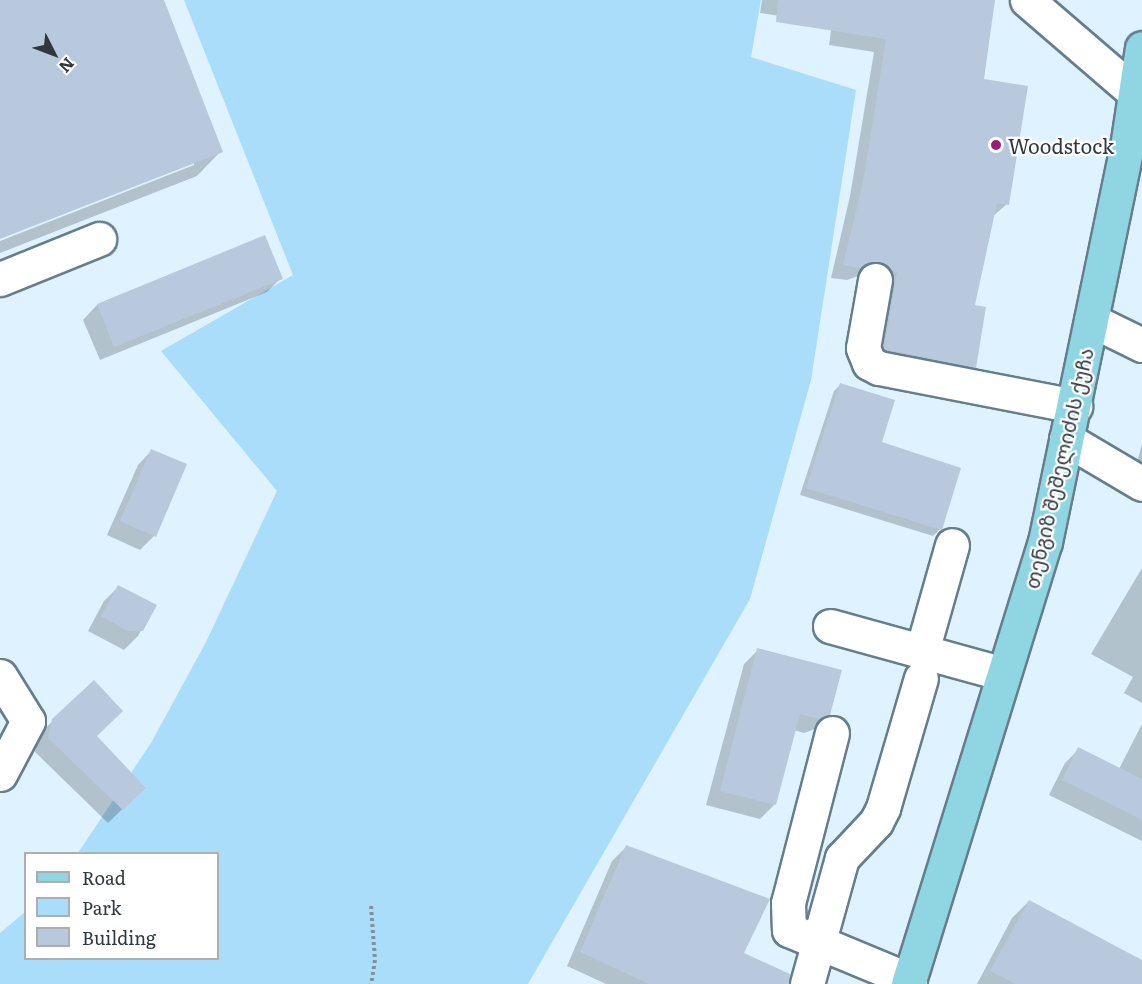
<!DOCTYPE html>
<html>
<head>
<meta charset="utf-8">
<style>
	body { margin:0 }
	#map { position:relative; width:1142px; height:984px; overflow:hidden; background:#def3ff; font-family:Literata,"Noto Sans Georgian",serif }
	div>[style] { position:absolute }
	.green>* { inset:0; background:#a9ddf9 }
	.shadow>* { inset:0; background:#0003 }
	.building>* { inset:0; background:#b9c9dd }
	.path>* { height:4px; margin-top:-2px; transform-origin:0; background:repeating-linear-gradient(90deg,#819099 0 3px,transparent 0 6px) }
	.roads { filter:drop-shadow(2px 0 #667e8b) drop-shadow(-2px 0 #667e8b) drop-shadow(0 2px #667e8b) drop-shadow(0 -2px #667e8b) }
	.minor>* { height:33px; margin:-16.5px; padding:0 16.5px; transform-origin:16.5px; border-radius:16.5px; background:#fff }
	.major>* { height:33px; margin:-16.5px; padding:0 16.5px; transform-origin:16.5px; border-radius:16.5px; background:#8fd6e2 }
	.dots>* { width:16px; height:16px; translate:-50% -50%; box-sizing:border-box; border:3px solid #fff; border-radius:50% }
	span { translate:-50% -50%; white-space:nowrap; text-align:center; line-height:1.15; -webkit-text-stroke:4.5px #fff; paint-order:stroke }
	.poi-label { font-size:20px; color:#2e383e }
	.left { translate:0 -50%; text-align:left }
	.street-label { font-size:20px; color:#2e383e }
	.legend { position:absolute; left:24px; top:852px; width:195px; height:108px; box-sizing:border-box; background:#fff; border:2px solid #abafb2; margin:0; padding:8px 10px; list-style:none; font-size:18px; color:#2e383e }
	.legend li { display:flex; align-items:center; gap:12px; height:30px }
	.legend b { width:30px; border:2px solid #abafb2 }
	.north { position:absolute; left:24px; top:24px; width:60px; height:60px; -webkit-text-stroke:4px #fff; paint-order:stroke; rotate:132deg; font-size:16px; font-weight:700; line-height:24px; text-align:center; color:#2e383e }
	.north::after { content:''; display:block; margin:auto; width:21px; height:27px; background:#2e383e; clip-path:polygon(50% 0,100% 100%,50% 72%,0 100%) }
</style>
</head>
<body>
<div id="map">
	<div class="green">
		<div style="clip-path:polygon(184px 0,761px 0,751px 57px,856px 90px,811px 380px,750px 599px,528px 984px,0 984px,0 933px,25px 912px,26px 958px,218px 958px,218px 854px,78px 853px,151px 743px,206px 642px,277px 491px,161px 351px,293px 275px)"></div>
	</div>
	<div class="shadow">
		<div style="clip-path:polygon(0 0,163px 0,221px 151px,197px 176px,0 253px,0 241px,194px 165px,194px 162px,0 238px)"></div>
		<div style="clip-path:polygon(762px 0,994px 0,982px 80px,1007px 204px,992px 217px,973px 306px,974px 367px,961px 380px,872px 362px,864px 274px,847px 280px,831px 278px,850px 196px,874px 52px,829px 45px,832px 24px,760px 13px)"></div>
		<div style="clip-path:polygon(265px 237px,281px 278px,267px 292px,100px 360px,83px 320px,97px 305px)"></div>
		<div style="clip-path:polygon(841px 384px,940px 529px,933px 536px,800px 495px,834px 391px)"></div>
		<div style="clip-path:polygon(1142px 444px,1142px 469px,1136px 466px)"></div>
		<div style="clip-path:polygon(152px 450px,154px 536px,140px 550px,107px 535px,138px 465px)"></div>
		<div style="clip-path:polygon(1142px 568px,1142px 703px,1124px 693px,1133px 677px,1091px 654px)"></div>
		<div style="clip-path:polygon(118px 587px,155px 606px,138px 636px,124px 650px,88px 631px,104px 601px)"></div>
		<div style="clip-path:polygon(758px 650px,829px 714px,815px 729px,804px 733px,794px 730px,774px 805px,760px 819px,706px 805px,744px 664px)"></div>
		<div style="clip-path:polygon(54px 720px,95px 737px,144px 788px,108px 823px,35px 752px,39px 734px)"></div>
		<div style="clip-path:polygon(1142px 724px,1142px 841px,1049px 795px,1065px 763px,1079px 749px,1119px 769px)"></div>
		<div style="clip-path:polygon(626px 847px,742px 954px,789px 975px,789px 984px,606px 984px,567px 966px,612px 861px)"></div>
		<div style="clip-path:polygon(1029px 901px,1142px 961px,1142px 984px,977px 984px,1012px 918px)"></div>
	</div>
	<div class="building">
		<div style="clip-path:polygon(0 0,164px 0,223px 152px,0 239px)"></div>
		<div style="clip-path:polygon(778px 0,995px 0,984px 79px,1028px 86px,1009px 205px,997px 203px,975px 305px,986px 307px,976px 368px,884px 349px,897px 273px,878px 262px,861px 268px,843px 265px,863px 182px,886px 39px,776px 22px)"></div>
		<div style="clip-path:polygon(265px 235px,283px 279px,114px 347px,97px 304px)"></div>
		<div style="clip-path:polygon(840px 383px,895px 400px,882px 442px,961px 468px,942px 530px,806px 488px)"></div>
		<div style="clip-path:polygon(151px 449px,187px 464px,156px 537px,120px 521px)"></div>
		<div style="clip-path:polygon(118px 585px,157px 605px,143px 631px,128px 631px,101px 616px)"></div>
		<div style="clip-path:polygon(757px 648px,842px 670px,830px 715px,819px 719px,800px 714px,776px 805px,720px 791px)"></div>
		<div style="clip-path:polygon(94px 680px,123px 711px,97px 736px,146px 788px,123px 810px,48px 738px,52px 719px)"></div>
		<div style="clip-path:polygon(1078px 747px,1142px 779px,1142px 820px,1062px 780px)"></div>
		<div style="clip-path:polygon(626px 845px,770px 899px,744px 953px,790px 974px,789px 984px,649px 984px,580px 952px)"></div>
		<div style="clip-path:polygon(1029px 900px,1142px 960px,1142px 984px,1016px 984px,990px 971px)"></div>
	</div>
	<div class="path">
		<div style="left:371px;top:906px;width:54px;rotate:85.8deg"></div>
		<div style="left:375px;top:960px;width:24px;rotate:99deg"></div>
	</div>
	<div class="roads">
		<div class="minor">
			<div style="left:1027px;top:0;width:152px;rotate:40.7deg"></div>
			<div style="left:0;top:279px;width:107px;rotate:-22deg"></div>
			<div style="left:875px;top:280px;width:69px;rotate:100deg"></div>
			<div style="left:863px;top:348px;width:16px;rotate:68deg"></div>
			<div style="left:869px;top:363px;width:11px;rotate:27deg"></div>
			<div style="left:879px;top:368px;width:200px;rotate:11deg"></div>
			<div style="left:1091px;top:320px;width:57px;rotate:26.1deg"></div>
			<div style="left:1066px;top:439px;width:88px;rotate:30.6deg"></div>
			<div style="left:830px;top:626px;width:180px;rotate:15.4deg"></div>
			<div style="left:922px;top:651px;width:110px;rotate:-74.2deg"></div>
			<div style="left:0;top:676px;width:53px;rotate:58.1deg"></div>
			<div style="left:28px;top:721px;width:60px;rotate:117.8deg"></div>
			<div style="left:832px;top:733px;width:176px;rotate:104.5deg"></div>
			<div style="left:788px;top:903px;width:27px;rotate:88deg"></div>
			<div style="left:789px;top:930px;width:131px;rotate:22.5deg"></div>
			<div style="left:807px;top:984px;width:131px;rotate:-74.5deg"></div>
			<div style="left:842px;top:858px;width:50px;rotate:-46.6deg"></div>
			<div style="left:876px;top:822px;width:16px;rotate:-63deg"></div>
			<div style="left:883px;top:808px;width:135px;rotate:-73.7deg"></div>
		</div>
		<div class="major">
			<div style="left:908px;top:984px;width:463px;rotate:-72.8deg"></div>
			<div style="left:1045px;top:542px;width:403px;rotate:-78.3deg"></div>
			<div style="left:1127px;top:147px;width:100px;rotate:-81.4deg"></div>
		</div>
	</div>
	<div class="dots">
		<div style="left:996px;top:145px;background:#9a1d74"></div>
	</div>
	<div class="poi-label">
		<span class="left" style="left:1008px;top:145px">Woodstock</span>
	</div>
	<div class="street-label">
		<span style="left:1058px;top:468px;rotate:-77deg">თენგიზ შეშელიძის ქუჩა</span>
	</div>
	<ul class="legend">
	<li><b style="height:8px;background:#8fd6e2"></b>Road</li>
	<li><b style="height:16px;background:#a9ddf9"></b>Park</li>
	<li><b style="height:16px;background:#b9c9dd"></b>Building</li>
	</ul>
	<div class="north">N</div>
</div>
</body>
</html>
